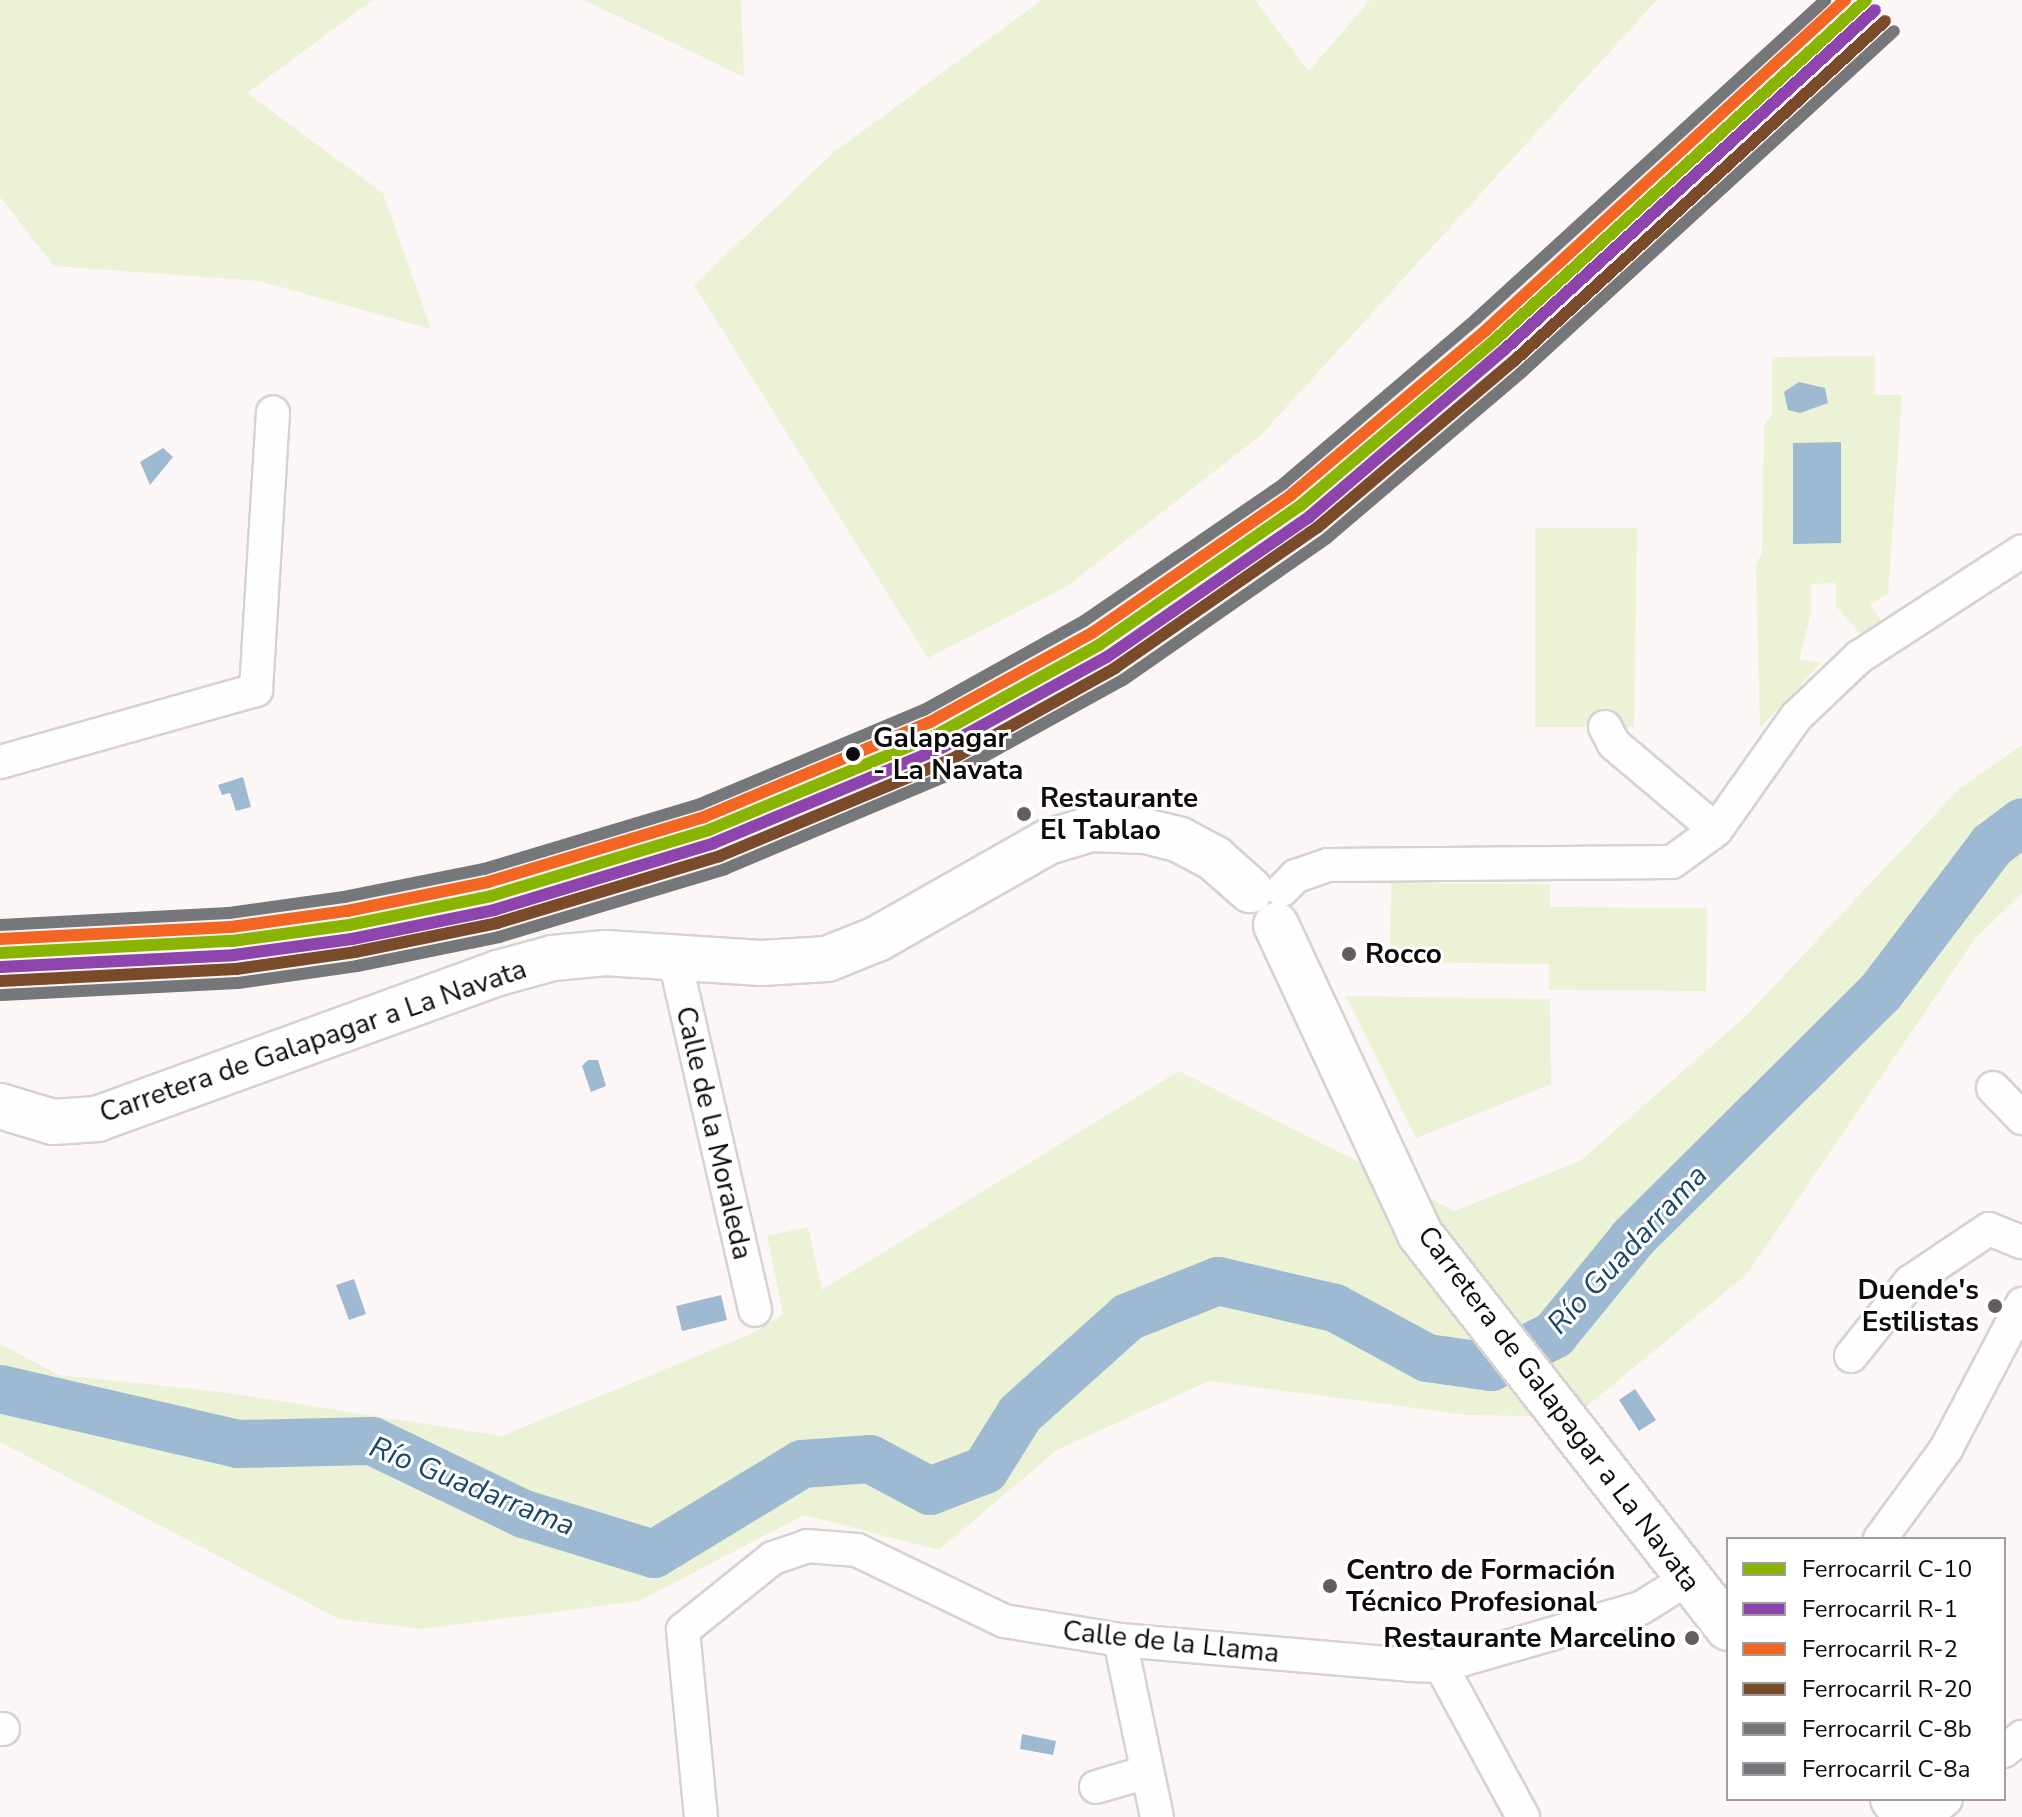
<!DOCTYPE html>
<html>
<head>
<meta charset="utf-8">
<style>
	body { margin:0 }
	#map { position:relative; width:2022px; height:1817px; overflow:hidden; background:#fcf7f6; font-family:"Nunito Sans",sans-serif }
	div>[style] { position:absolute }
	.green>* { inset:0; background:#ecf2d6 }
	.water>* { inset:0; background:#9ebad2 }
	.river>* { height:48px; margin:-24px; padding:0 24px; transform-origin:24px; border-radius:24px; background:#9ebad2 }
	.roads { filter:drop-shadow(2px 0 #d6d2d1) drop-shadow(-2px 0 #d6d2d1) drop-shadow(0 2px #d6d2d1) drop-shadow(0 -2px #d6d2d1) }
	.street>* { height:32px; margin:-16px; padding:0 16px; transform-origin:16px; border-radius:16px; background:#fffefe }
	.secondary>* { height:44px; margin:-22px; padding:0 22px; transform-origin:22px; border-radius:22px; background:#fffefe }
	.rail-1>* { height:12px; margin:-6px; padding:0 6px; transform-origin:6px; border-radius:6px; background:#89b500 }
	.rail-2>* { height:12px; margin:-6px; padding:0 6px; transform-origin:6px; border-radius:6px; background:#8e44ad }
	.rail-3>* { height:12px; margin:-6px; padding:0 6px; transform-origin:6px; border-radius:6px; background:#f26522 }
	.rail-4>* { height:12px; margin:-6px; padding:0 6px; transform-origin:6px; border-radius:6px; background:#7a4b2a }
	.rail-5>* { height:12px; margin:-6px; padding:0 6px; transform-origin:6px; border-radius:6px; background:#76777a }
	.rail-6>* { height:12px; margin:-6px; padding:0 6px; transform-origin:6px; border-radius:6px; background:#76777a }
	.dots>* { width:22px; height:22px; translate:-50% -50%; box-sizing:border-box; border:4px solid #fff; border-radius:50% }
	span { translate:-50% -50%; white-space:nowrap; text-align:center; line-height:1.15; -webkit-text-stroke:6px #fff; paint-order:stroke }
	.stop-label { font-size:28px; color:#0e0b0a; font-weight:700 }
	.left { translate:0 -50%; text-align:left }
	.poi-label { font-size:28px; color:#0e0b0a; font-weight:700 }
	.right { translate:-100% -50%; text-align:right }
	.street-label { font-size:28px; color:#0e0b0a }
	.water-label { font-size:30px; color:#17486b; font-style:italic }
	.legend { position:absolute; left:1726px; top:1537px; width:280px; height:264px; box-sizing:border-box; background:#fff; border:2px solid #9f9d9d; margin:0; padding:10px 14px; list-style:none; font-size:24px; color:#0e0b0a }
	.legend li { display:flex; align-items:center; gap:16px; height:40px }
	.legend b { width:40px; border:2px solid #9f9d9d }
</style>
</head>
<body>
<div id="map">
	<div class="green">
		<div style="clip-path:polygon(0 0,373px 0,247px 93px,383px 193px,431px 329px,259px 281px,54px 266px,0 197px)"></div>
		<div style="clip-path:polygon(584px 0,741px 0,744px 77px)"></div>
		<div style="clip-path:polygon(1042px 0,1255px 0,1309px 71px,1370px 0,1657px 0,1261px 435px,1066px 587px,928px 658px,694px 285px,834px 152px)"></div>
		<div style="clip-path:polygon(1875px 356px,1875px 395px,1902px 395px,1888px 594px,1870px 605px,1882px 621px,1860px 634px,1836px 606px,1836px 583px,1811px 584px,1811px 613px,1799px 660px,1822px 662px,1760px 728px,1756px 564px,1762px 553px,1764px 426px,1772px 414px,1772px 357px)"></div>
		<div style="clip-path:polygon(1535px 528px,1637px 528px,1634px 727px,1535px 727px)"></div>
		<div style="clip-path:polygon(2022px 745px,2022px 893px,1974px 940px,1747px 1274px,1574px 1417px,1468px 1415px,1209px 1381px,1057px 1450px,939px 1550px,804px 1515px,639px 1601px,422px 1629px,339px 1619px,0 1442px,0 1344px,59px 1375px,223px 1392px,502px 1436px,749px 1335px,783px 1314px,767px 1236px,808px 1227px,822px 1290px,1179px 1071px,1455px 1211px,1580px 1161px,1745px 1017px,1959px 789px)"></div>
		<div style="clip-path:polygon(1391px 883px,1550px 884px,1550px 907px,1707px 908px,1706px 991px,1549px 990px,1549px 964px,1390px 962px)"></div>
		<div style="clip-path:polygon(1346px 996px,1550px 999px,1551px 1084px,1416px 1138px)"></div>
	</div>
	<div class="water">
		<div style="clip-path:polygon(1799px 382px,1825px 388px,1828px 403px,1800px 413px,1788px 410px,1784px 392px)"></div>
		<div style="clip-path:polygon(1841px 442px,1841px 543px,1793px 544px,1793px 443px)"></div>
		<div style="clip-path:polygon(163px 448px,173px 457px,150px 485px,140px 462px)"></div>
		<div style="clip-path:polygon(243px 777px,251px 807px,236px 811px,230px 793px,222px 795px,218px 785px)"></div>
		<div style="clip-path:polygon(588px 1060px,598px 1060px,606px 1086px,591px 1092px,582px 1066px)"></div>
		<div style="clip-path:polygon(354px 1279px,366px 1314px,349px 1320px,336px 1285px)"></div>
		<div style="clip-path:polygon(721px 1295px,727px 1320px,682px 1331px,676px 1306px)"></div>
		<div style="clip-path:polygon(1635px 1389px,1656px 1420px,1639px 1431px,1619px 1400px)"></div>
		<div style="clip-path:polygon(1022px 1734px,1056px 1741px,1053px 1755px,1020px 1749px)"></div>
	</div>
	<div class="river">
		<div style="left:0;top:1389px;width:244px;rotate:13deg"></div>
		<div style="left:238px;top:1444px;width:134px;rotate:-1.3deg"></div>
		<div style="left:372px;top:1441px;width:169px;rotate:25.7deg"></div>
		<div style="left:524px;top:1514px;width:136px;rotate:17.1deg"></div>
		<div style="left:654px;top:1554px;width:173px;rotate:-31.3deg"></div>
		<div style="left:802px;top:1464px;width:68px;rotate:-4.2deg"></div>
		<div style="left:870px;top:1459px;width:68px;rotate:28.1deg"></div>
		<div style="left:930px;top:1491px;width:59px;rotate:-20.9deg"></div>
		<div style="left:985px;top:1470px;width:66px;rotate:-58deg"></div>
		<div style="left:1020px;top:1414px;width:145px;rotate:-41.9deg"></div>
		<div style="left:1128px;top:1317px;width:97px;rotate:-21.8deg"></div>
		<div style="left:1218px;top:1281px;width:120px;rotate:13deg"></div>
		<div style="left:1335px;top:1308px;width:105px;rotate:28.5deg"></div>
		<div style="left:1427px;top:1358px;width:65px;rotate:8deg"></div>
		<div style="left:1491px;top:1367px;width:71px;rotate:-26.9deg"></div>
		<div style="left:1554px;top:1335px;width:125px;rotate:-50.8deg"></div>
		<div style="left:1633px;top:1238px;width:348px;rotate:-44.8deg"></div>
		<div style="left:1880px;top:993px;width:186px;rotate:-52.9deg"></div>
		<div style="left:1992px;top:845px;width:38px;rotate:-37deg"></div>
	</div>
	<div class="roads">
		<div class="street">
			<div style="left:1605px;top:727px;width:19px;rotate:62deg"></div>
			<div style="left:1614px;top:744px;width:133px;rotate:40.1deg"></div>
			<div style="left:0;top:762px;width:266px;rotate:-15.7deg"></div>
			<div style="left:256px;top:690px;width:278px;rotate:-86.5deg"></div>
			<div style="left:1282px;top:890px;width:20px;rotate:-45deg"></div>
			<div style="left:1296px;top:876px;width:34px;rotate:-19deg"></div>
			<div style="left:1328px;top:865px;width:344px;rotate:-0.5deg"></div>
			<div style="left:1672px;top:862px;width:54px;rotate:-36deg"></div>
			<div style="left:1716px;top:830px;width:138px;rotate:-54.7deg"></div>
			<div style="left:1796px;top:717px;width:87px;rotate:-43.6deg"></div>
			<div style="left:1859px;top:657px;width:194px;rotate:-33deg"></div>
			<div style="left:674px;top:956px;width:363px;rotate:77.1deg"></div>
			<div style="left:1993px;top:1088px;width:42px;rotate:46deg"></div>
			<div style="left:1851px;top:1356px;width:95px;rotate:-51.4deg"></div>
			<div style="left:1910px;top:1282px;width:95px;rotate:-33.9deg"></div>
			<div style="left:1989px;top:1229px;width:35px;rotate:22deg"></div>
			<div style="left:1880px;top:1539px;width:112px;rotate:-53.7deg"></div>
			<div style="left:1946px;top:1449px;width:164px;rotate:-62.3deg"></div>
			<div style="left:1120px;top:1640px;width:181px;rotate:78.2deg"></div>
			<div style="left:1441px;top:1666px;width:172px;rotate:61.5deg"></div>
			<div style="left:0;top:1729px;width:3px"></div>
			<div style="left:2004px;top:1751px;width:23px;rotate:-38deg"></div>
			<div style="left:1096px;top:1787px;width:53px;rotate:-16.4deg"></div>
			<div style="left:701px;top:1817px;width:188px;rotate:-95.5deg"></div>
			<div style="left:683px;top:1630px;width:115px;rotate:-38.7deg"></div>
			<div style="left:773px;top:1558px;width:36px;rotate:-19deg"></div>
			<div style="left:807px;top:1546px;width:50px;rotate:4.6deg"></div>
			<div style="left:857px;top:1550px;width:163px;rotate:25.8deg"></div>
			<div style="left:1004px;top:1621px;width:118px;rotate:9.3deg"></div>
			<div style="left:1120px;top:1640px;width:291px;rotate:4.9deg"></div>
			<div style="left:1410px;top:1665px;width:31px;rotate:2deg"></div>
			<div style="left:1441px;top:1666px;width:208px;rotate:-16.2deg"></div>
			<div style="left:1641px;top:1608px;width:54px;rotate:-32.2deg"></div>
			<div style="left:1924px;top:1817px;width:28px;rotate:-39deg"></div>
		</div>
		<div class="secondary">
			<div style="left:1276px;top:925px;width:341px;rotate:65deg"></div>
			<div style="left:1420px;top:1234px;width:500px;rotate:51.98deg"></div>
			<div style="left:0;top:1106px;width:55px;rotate:16.8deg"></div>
			<div style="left:53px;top:1122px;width:44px;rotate:-3.9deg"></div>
			<div style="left:97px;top:1119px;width:427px;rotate:-20deg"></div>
			<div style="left:498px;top:973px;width:57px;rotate:-15.3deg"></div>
			<div style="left:553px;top:958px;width:53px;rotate:-5.4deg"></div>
			<div style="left:606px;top:953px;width:155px;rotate:3.7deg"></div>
			<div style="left:761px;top:963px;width:66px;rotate:-3.5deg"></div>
			<div style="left:827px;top:959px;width:54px;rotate:-21.8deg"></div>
			<div style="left:877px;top:939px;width:197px;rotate:-29.6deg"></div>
			<div style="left:1048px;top:842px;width:45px;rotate:-16.8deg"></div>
			<div style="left:1091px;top:829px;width:54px;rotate:2.1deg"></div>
			<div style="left:1145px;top:831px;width:36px;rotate:14deg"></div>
			<div style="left:1180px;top:840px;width:40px;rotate:28deg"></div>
			<div style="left:1215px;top:859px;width:47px;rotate:41.5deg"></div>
			<div style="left:1893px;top:1799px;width:23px;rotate:50deg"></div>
		</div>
	</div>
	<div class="rail-1">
		<div style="left:0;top:953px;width:232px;rotate:-3deg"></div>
		<div style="left:232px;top:941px;width:118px;rotate:-7.8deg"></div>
		<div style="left:349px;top:925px;width:145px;rotate:-11.5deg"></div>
		<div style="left:491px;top:896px;width:228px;rotate:-16.8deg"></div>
		<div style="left:709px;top:830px;width:246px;rotate:-22.7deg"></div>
		<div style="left:936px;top:735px;width:186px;rotate:-28.9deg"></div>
		<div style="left:1099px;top:645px;width:244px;rotate:-34.7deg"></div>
		<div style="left:1300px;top:506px;width:256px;rotate:-40.4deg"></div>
		<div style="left:1495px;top:340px;width:503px;rotate:-42.5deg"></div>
	</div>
	<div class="rail-2">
		<div style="left:1px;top:967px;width:233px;rotate:-2.9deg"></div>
		<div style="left:234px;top:955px;width:119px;rotate:-7.7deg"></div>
		<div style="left:352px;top:939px;width:145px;rotate:-11.5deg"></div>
		<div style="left:494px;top:910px;width:230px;rotate:-16.9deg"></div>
		<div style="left:714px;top:843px;width:248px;rotate:-22.7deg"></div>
		<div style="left:943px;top:747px;width:187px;rotate:-28.8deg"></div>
		<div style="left:1107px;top:657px;width:246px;rotate:-34.7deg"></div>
		<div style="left:1309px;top:517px;width:257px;rotate:-40.6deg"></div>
		<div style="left:1504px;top:350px;width:503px;rotate:-42.5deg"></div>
	</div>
	<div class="rail-3">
		<div style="left:0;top:939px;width:231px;rotate:-3deg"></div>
		<div style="left:231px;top:927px;width:117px;rotate:-7.9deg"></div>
		<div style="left:347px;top:911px;width:144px;rotate:-11.6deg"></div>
		<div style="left:488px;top:882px;width:226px;rotate:-16.7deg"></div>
		<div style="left:704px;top:817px;width:245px;rotate:-22.8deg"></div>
		<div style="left:930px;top:722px;width:185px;rotate:-28.8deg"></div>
		<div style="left:1092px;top:633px;width:242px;rotate:-34.7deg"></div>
		<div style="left:1291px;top:495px;width:255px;rotate:-40.2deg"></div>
		<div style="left:1486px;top:330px;width:488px;rotate:-42.6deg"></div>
	</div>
	<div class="rail-4">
		<div style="left:1px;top:981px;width:235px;rotate:-2.9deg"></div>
		<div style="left:236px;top:969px;width:120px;rotate:-8.1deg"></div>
		<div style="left:355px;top:952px;width:145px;rotate:-11.5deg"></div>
		<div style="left:497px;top:923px;width:233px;rotate:-16.7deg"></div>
		<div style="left:720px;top:856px;width:249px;rotate:-22.7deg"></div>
		<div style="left:950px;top:760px;width:189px;rotate:-29.1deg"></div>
		<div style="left:1115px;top:668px;width:247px;rotate:-34.8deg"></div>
		<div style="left:1318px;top:527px;width:257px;rotate:-40.3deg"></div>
		<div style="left:1514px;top:361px;width:503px;rotate:-42.5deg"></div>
	</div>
	<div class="rail-5">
		<div style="left:0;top:925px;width:229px;rotate:-3deg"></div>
		<div style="left:229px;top:913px;width:116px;rotate:-7.9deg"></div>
		<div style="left:344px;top:897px;width:143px;rotate:-11.3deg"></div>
		<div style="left:484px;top:869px;width:226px;rotate:-16.7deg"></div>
		<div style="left:700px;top:804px;width:243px;rotate:-22.8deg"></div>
		<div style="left:924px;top:710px;width:183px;rotate:-29.1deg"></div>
		<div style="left:1084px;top:621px;width:242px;rotate:-34.5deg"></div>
		<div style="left:1283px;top:484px;width:254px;rotate:-40.5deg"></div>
		<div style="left:1476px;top:319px;width:473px;rotate:-42.4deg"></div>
	</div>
	<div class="rail-6">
		<div style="left:2px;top:995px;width:236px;rotate:-2.9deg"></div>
		<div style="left:238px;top:983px;width:120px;rotate:-8.1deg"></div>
		<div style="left:357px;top:966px;width:145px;rotate:-11.5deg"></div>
		<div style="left:499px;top:937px;width:236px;rotate:-16.7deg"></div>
		<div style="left:725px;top:869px;width:251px;rotate:-22.8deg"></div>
		<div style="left:956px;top:772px;width:191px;rotate:-28.9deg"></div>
		<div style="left:1123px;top:680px;width:249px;rotate:-34.8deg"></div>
		<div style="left:1327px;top:538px;width:257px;rotate:-40.4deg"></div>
		<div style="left:1523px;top:371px;width:503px;rotate:-42.5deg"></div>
	</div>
	<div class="dots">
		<div style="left:853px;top:754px;background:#0e0b0a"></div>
		<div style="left:1024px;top:814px;background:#615e5d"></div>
		<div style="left:1349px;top:954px;background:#615e5d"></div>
		<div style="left:1995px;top:1306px;background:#615e5d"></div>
		<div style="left:1330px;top:1586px;background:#615e5d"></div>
		<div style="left:1692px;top:1638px;background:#615e5d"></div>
	</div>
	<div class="stop-label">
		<span class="left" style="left:873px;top:754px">Galapagar<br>- La Navata</span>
	</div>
	<div class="poi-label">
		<span class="left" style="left:1040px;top:814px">Restaurante<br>El Tablao</span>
		<span class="left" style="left:1365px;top:954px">Rocco</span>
		<span class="right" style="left:1979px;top:1306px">Duende's<br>Estilistas</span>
		<span class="left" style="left:1346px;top:1586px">Centro de Formación<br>Técnico Profesional</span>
		<span class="right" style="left:1676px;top:1638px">Restaurante Marcelino</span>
	</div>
	<div class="street-label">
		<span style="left:313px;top:1041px;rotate:-19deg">Carretera de Galapagar a La Navata</span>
		<span style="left:714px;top:1133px;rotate:77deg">Calle de la Moraleda</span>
		<span style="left:1559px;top:1409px;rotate:53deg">Carretera de Galapagar a La Navata</span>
		<span style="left:1171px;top:1642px;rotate:6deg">Calle de la Llama</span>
	</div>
	<div class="water-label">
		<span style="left:1628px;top:1250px;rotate:-47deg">Río Guadarrama</span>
		<span style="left:472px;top:1487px;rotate:22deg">Río Guadarrama</span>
	</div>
	<ul class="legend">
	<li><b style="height:10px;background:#89b500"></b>Ferrocarril C-10</li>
	<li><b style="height:10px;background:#8e44ad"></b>Ferrocarril R-1</li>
	<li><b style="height:10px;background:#f26522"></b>Ferrocarril R-2</li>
	<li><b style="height:10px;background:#7a4b2a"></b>Ferrocarril R-20</li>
	<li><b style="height:10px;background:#76777a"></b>Ferrocarril C-8b</li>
	<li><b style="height:10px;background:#76777a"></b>Ferrocarril C-8a</li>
	</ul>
</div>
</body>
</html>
